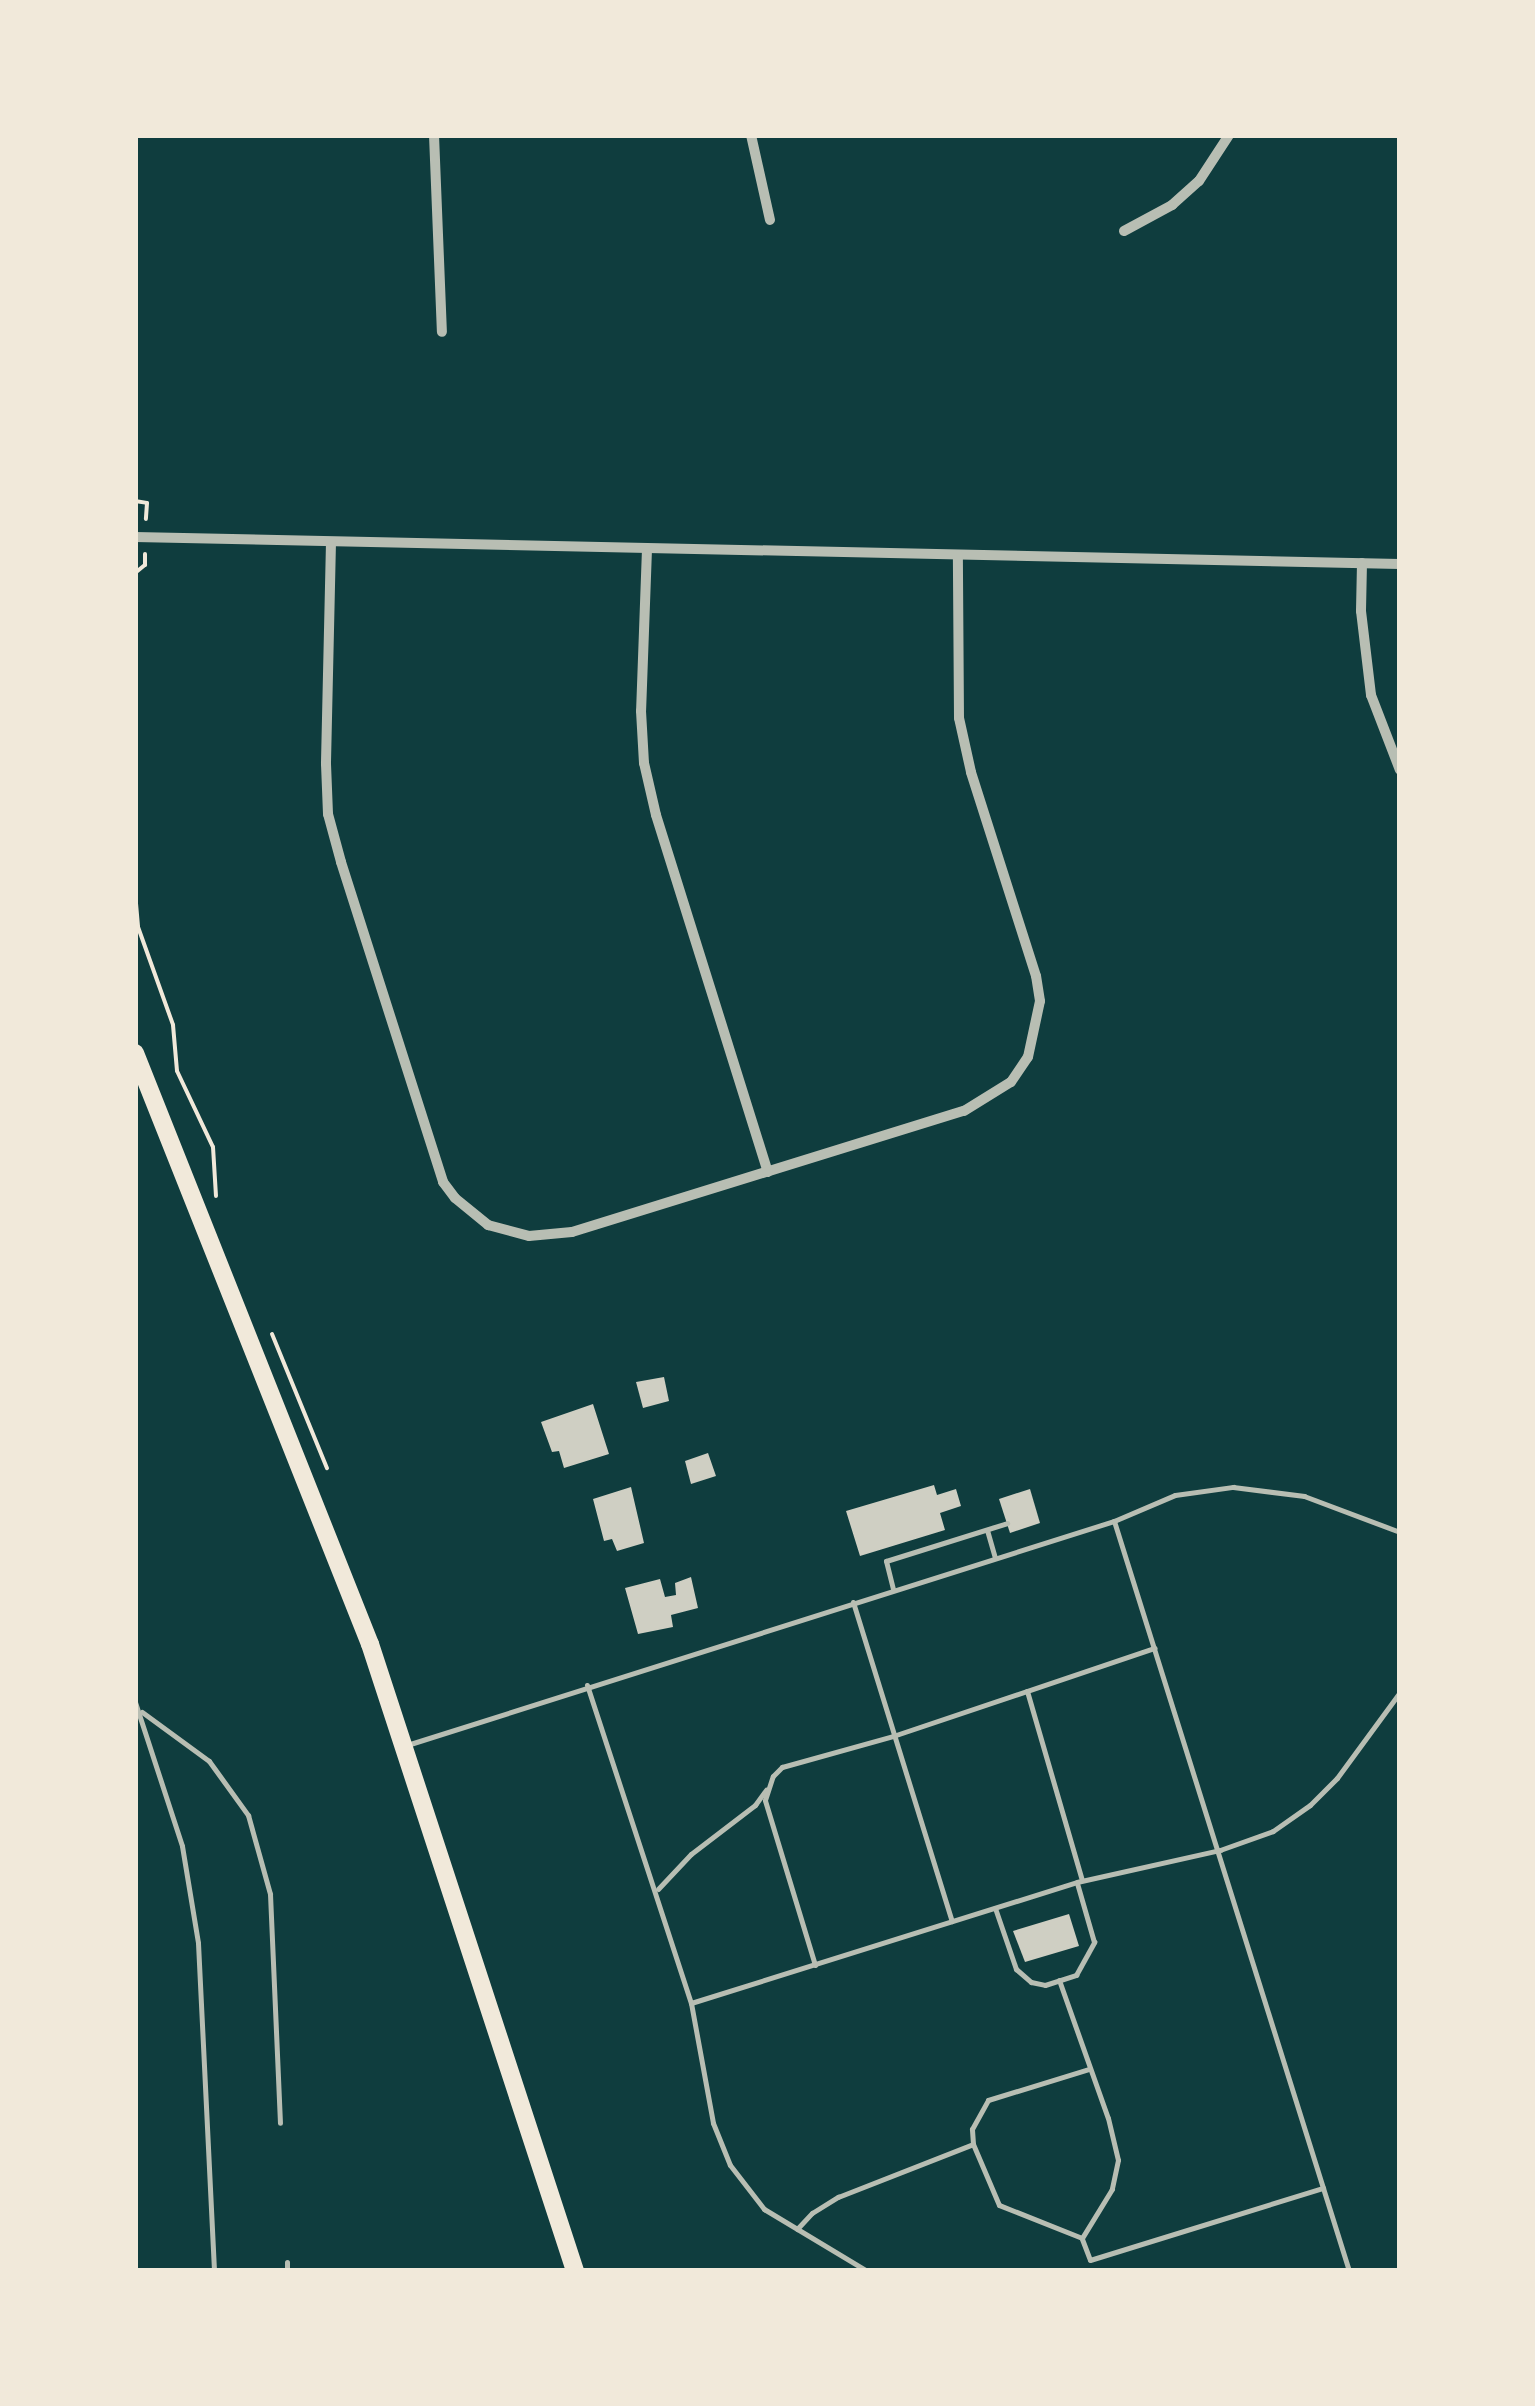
<!DOCTYPE html>
<html>
<head>
<meta charset="utf-8">
<style>
	body { margin:0 }
	#map { position:relative; width:1535px; height:2406px; overflow:hidden; background:#0f3d3e; font-family:Figtree,sans-serif }
	div>[style] { position:absolute }
	.building>* { inset:0; background:#cfcfc3 }
	.path>* { height:4px; margin:-2px; padding:0 2px; transform-origin:2px; border-radius:2px; background:#f1e9da }
	.service>* { height:5px; margin:-2.5px; padding:0 2.5px; transform-origin:2.5px; border-radius:2.5px; background:#b8beb3 }
	.minor>* { height:10px; margin:-5px; padding:0 5px; transform-origin:5px; border-radius:5px; background:#b8beb3 }
	.primary>* { height:18px; margin:-9px; padding:0 9px; transform-origin:9px; border-radius:9px; background:#f1e9da }
	span { translate:-50% -50%; white-space:nowrap; text-align:center; line-height:1.15; -webkit-text-stroke:9px #f1e9da; paint-order:stroke }
	.frame { position:absolute; inset:0; border:138px solid #f1e9da; pointer-events:none }
</style>
</head>
<body>
<div id="map">
	<div class="building">
		<div style="clip-path:polygon(664px 1377px,669px 1401px,643px 1408px,636px 1382px)"></div>
		<div style="clip-path:polygon(593px 1404px,609px 1454px,564px 1468px,559px 1451px,552px 1452px,541px 1422px)"></div>
		<div style="clip-path:polygon(708px 1453px,716px 1476px,691px 1484px,685px 1461px)"></div>
		<div style="clip-path:polygon(934px 1485px,937px 1495px,956px 1489px,961px 1506px,940px 1513px,945px 1530px,860px 1556px,846px 1511px)"></div>
		<div style="clip-path:polygon(631px 1487px,644px 1543px,617px 1551px,612px 1539px,604px 1541px,593px 1499px)"></div>
		<div style="clip-path:polygon(1030px 1489px,1040px 1523px,1010px 1533px,999px 1499px)"></div>
		<div style="clip-path:polygon(691px 1577px,698px 1608px,671px 1615px,673px 1627px,638px 1634px,625px 1588px,660px 1579px,665px 1597px,676px 1595px,675px 1583px)"></div>
		<div style="clip-path:polygon(1069px 1914px,1079px 1946px,1025px 1962px,1013px 1931px)"></div>
	</div>
	<div class="path">
		<div style="left:135px;top:501px;width:12px;rotate:9deg"></div>
		<div style="left:147px;top:503px;width:16px;rotate:94deg"></div>
		<div style="left:135px;top:573px;width:13px;rotate:-39deg"></div>
		<div style="left:145px;top:565px;width:11px;rotate:-90deg"></div>
		<div style="left:135px;top:892px;width:35px;rotate:85deg"></div>
		<div style="left:138px;top:927px;width:104px;rotate:70.3deg"></div>
		<div style="left:173px;top:1025px;width:46px;rotate:85deg"></div>
		<div style="left:177px;top:1071px;width:84px;rotate:64.7deg"></div>
		<div style="left:213px;top:1147px;width:49px;rotate:86.5deg"></div>
		<div style="left:272px;top:1334px;width:145px;rotate:67.7deg"></div>
	</div>
	<div class="service">
		<div style="left:1114px;top:1521px;width:66px;rotate:-23.1deg"></div>
		<div style="left:1175px;top:1495px;width:59px;rotate:-7.9deg"></div>
		<div style="left:1233px;top:1487px;width:72px;rotate:7.2deg"></div>
		<div style="left:1304px;top:1496px;width:103px;rotate:20.6deg"></div>
		<div style="left:987px;top:1530px;width:29px;rotate:74deg"></div>
		<div style="left:893px;top:1589px;width:29px;rotate:-104deg"></div>
		<div style="left:886px;top:1561px;width:127px;rotate:-17.4deg"></div>
		<div style="left:853px;top:1602px;width:334px;rotate:72.8deg"></div>
		<div style="left:587px;top:1685px;width:335px;rotate:71.9deg"></div>
		<div style="left:691px;top:2003px;width:405px;rotate:-17.4deg"></div>
		<div style="left:1077px;top:1882px;width:147px;rotate:-12.6deg"></div>
		<div style="left:1220px;top:1850px;width:56px;rotate:-19.7deg"></div>
		<div style="left:1273px;top:1831px;width:45px;rotate:-35.1deg"></div>
		<div style="left:1310px;top:1805px;width:38px;rotate:-45deg"></div>
		<div style="left:1337px;top:1778px;width:107px;rotate:-53.8deg"></div>
		<div style="left:1027px;top:1691px;width:197px;rotate:73.8deg"></div>
		<div style="left:135px;top:1702px;width:151px;rotate:71.9deg"></div>
		<div style="left:182px;top:1846px;width:98px;rotate:80.6deg"></div>
		<div style="left:198px;top:1943px;width:328px;rotate:87.2deg"></div>
		<div style="left:142px;top:1712px;width:83px;rotate:36.2deg"></div>
		<div style="left:209px;top:1761px;width:67px;rotate:54.2deg"></div>
		<div style="left:248px;top:1815px;width:82px;rotate:74.4deg"></div>
		<div style="left:270px;top:1894px;width:229px;rotate:87.5deg"></div>
		<div style="left:407px;top:1745px;width:742px;rotate:-17.58deg"></div>
		<div style="left:1114px;top:1521px;width:786px;rotate:72.6deg"></div>
		<div style="left:658px;top:1889px;width:48px;rotate:-46.7deg"></div>
		<div style="left:691px;top:1854px;width:81px;rotate:-37.4deg"></div>
		<div style="left:755px;top:1805px;width:19px;rotate:-54deg"></div>
		<div style="left:995px;top:1908px;width:65px;rotate:71deg"></div>
		<div style="left:1016px;top:1969px;width:20px;rotate:41deg"></div>
		<div style="left:1031px;top:1982px;width:14px;rotate:12deg"></div>
		<div style="left:1045px;top:1985px;width:33px;rotate:-18deg"></div>
		<div style="left:1076px;top:1975px;width:38px;rotate:-61deg"></div>
		<div style="left:1094px;top:1942px;width:61px;rotate:-106.1deg"></div>
		<div style="left:815px;top:1965px;width:172px;rotate:-106.9deg"></div>
		<div style="left:765px;top:1800px;width:25px;rotate:-72deg"></div>
		<div style="left:773px;top:1776px;width:13px;rotate:-45deg"></div>
		<div style="left:782px;top:1767px;width:115px;rotate:-15.6deg"></div>
		<div style="left:893px;top:1736px;width:276px;rotate:-18.6deg"></div>
		<div style="left:1059px;top:1980px;width:146px;rotate:70.5deg"></div>
		<div style="left:1108px;top:2118px;width:43px;rotate:76.6deg"></div>
		<div style="left:1118px;top:2160px;width:30px;rotate:102deg"></div>
		<div style="left:1112px;top:2189px;width:57px;rotate:121.5deg"></div>
		<div style="left:1082px;top:2238px;width:89px;rotate:-158.3deg"></div>
		<div style="left:999px;top:2205px;width:66px;rotate:-113.1deg"></div>
		<div style="left:973px;top:2144px;width:15px;rotate:-94deg"></div>
		<div style="left:972px;top:2129px;width:33px;rotate:-61deg"></div>
		<div style="left:988px;top:2100px;width:106px;rotate:-17.1deg"></div>
		<div style="left:691px;top:2003px;width:122px;rotate:79.6deg"></div>
		<div style="left:713px;top:2123px;width:45px;rotate:68deg"></div>
		<div style="left:730px;top:2165px;width:56px;rotate:52.3deg"></div>
		<div style="left:764px;top:2209px;width:120px;rotate:31deg"></div>
		<div style="left:797px;top:2229px;width:22px;rotate:-47deg"></div>
		<div style="left:812px;top:2213px;width:31px;rotate:-32deg"></div>
		<div style="left:838px;top:2197px;width:145px;rotate:-21.4deg"></div>
		<div style="left:1082px;top:2239px;width:22px;rotate:69deg"></div>
		<div style="left:1090px;top:2260px;width:244px;rotate:-17.2deg"></div>
		<div style="left:287px;top:2262px;width:9px;rotate:90deg"></div>
	</div>
	<div class="minor">
		<div style="left:434px;top:135px;width:197px;rotate:87.7deg"></div>
		<div style="left:751px;top:135px;width:87px;rotate:77.4deg"></div>
		<div style="left:1124px;top:231px;width:55px;rotate:-28.4deg"></div>
		<div style="left:1172px;top:205px;width:36px;rotate:-42deg"></div>
		<div style="left:1199px;top:181px;width:55px;rotate:-56.9deg"></div>
		<div style="left:135px;top:537px;width:1265px;rotate:1.22deg"></div>
		<div style="left:331px;top:542px;width:222px;rotate:91.3deg"></div>
		<div style="left:326px;top:764px;width:50px;rotate:87.7deg"></div>
		<div style="left:328px;top:814px;width:50px;rotate:74.8deg"></div>
		<div style="left:341px;top:862px;width:336px;rotate:72.3deg"></div>
		<div style="left:443px;top:1182px;width:20px;rotate:53deg"></div>
		<div style="left:455px;top:1198px;width:43px;rotate:39.3deg"></div>
		<div style="left:488px;top:1225px;width:42px;rotate:15deg"></div>
		<div style="left:529px;top:1236px;width:43px;rotate:-5.3deg"></div>
		<div style="left:572px;top:1232px;width:410px;rotate:-17.2deg"></div>
		<div style="left:964px;top:1111px;width:55px;rotate:-31.7deg"></div>
		<div style="left:1011px;top:1082px;width:30px;rotate:-56deg"></div>
		<div style="left:1028px;top:1057px;width:57px;rotate:-77.9deg"></div>
		<div style="left:1040px;top:1001px;width:25px;rotate:-99deg"></div>
		<div style="left:1036px;top:976px;width:214px;rotate:-107.7deg"></div>
		<div style="left:971px;top:772px;width:55px;rotate:-102.5deg"></div>
		<div style="left:959px;top:718px;width:163px;rotate:-90.4deg"></div>
		<div style="left:647px;top:549px;width:162px;rotate:92.1deg"></div>
		<div style="left:641px;top:711px;width:52px;rotate:86.7deg"></div>
		<div style="left:644px;top:763px;width:53px;rotate:77deg"></div>
		<div style="left:656px;top:815px;width:374px;rotate:72.6deg"></div>
		<div style="left:1362px;top:563px;width:48px;rotate:91.2deg"></div>
		<div style="left:1361px;top:611px;width:85px;rotate:83.2deg"></div>
		<div style="left:1371px;top:695px;width:80px;rotate:68.9deg"></div>
	</div>
	<div class="primary">
		<div style="left:135px;top:1053px;width:636px;rotate:68.32deg"></div>
		<div style="left:370px;top:1644px;width:660px;rotate:71.89deg"></div>
	</div>
	<div class="frame"></div>
</div>
</body>
</html>
